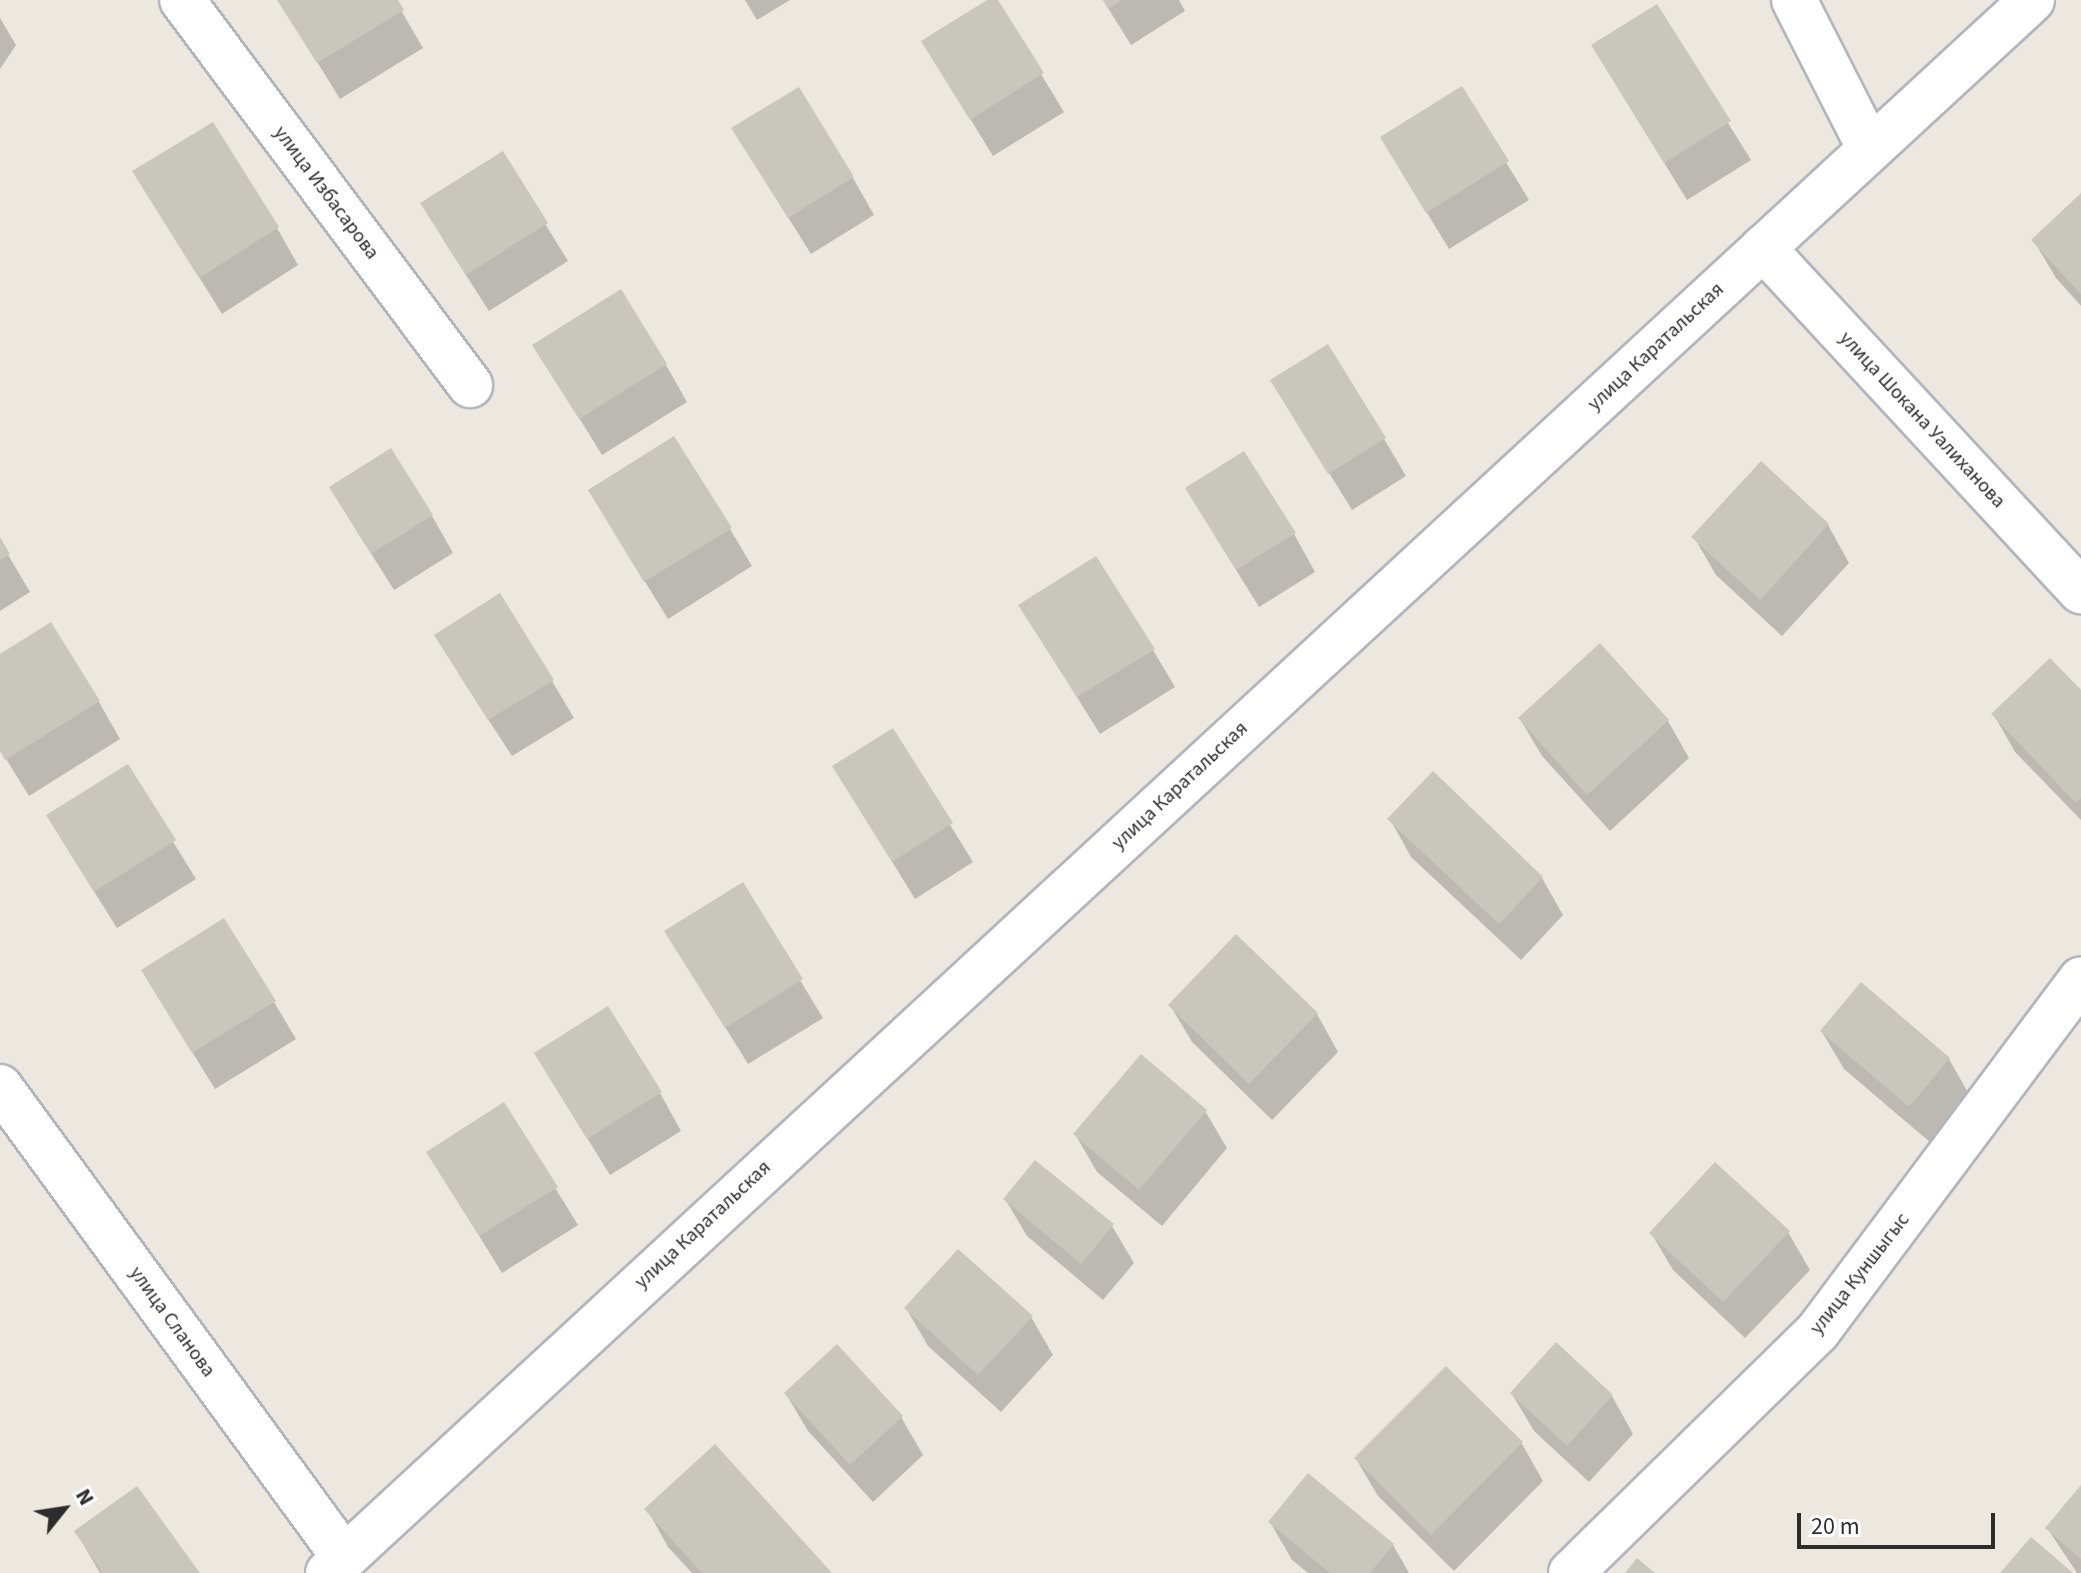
<!DOCTYPE html>
<html>
<head>
<meta charset="utf-8">
<style>
	body { margin:0 }
	#map { position:relative; width:2081px; height:1573px; overflow:hidden; background:#ece8df; font-family:"Source Sans 3",sans-serif }
	div>[style] { position:absolute }
	.shadow>* { inset:0; background:#0003 }
	.building>* { inset:0; background:#c8c6bd }
	.roads { filter:drop-shadow(2px 0 #b3b4be) drop-shadow(-2px 0 #b3b4be) drop-shadow(0 2px #b3b4be) drop-shadow(0 -2px #b3b4be) }
	.minor>* { height:44px; margin:-22px; padding:0 22px; transform-origin:22px; border-radius:22px; background:#fff }
	span { translate:-50% -50%; white-space:nowrap; text-align:center; line-height:1.15; -webkit-text-stroke:7px #fff; paint-order:stroke }
	.street-label { font-size:20px; color:#2c2c2c }
	.north { position:absolute; left:24px; top:1469px; width:80px; height:80px; -webkit-text-stroke:6px #fff; paint-order:stroke; rotate:60deg; font-size:22px; font-weight:700; line-height:32px; text-align:center; color:#2c2c2c }
	.north::after { content:''; display:block; margin:auto; width:28px; height:36px; background:#2c2c2c; clip-path:polygon(50% 0,100% 100%,50% 72%,0 100%) }
	.scale { position:absolute; left:1797px; top:1513px; width:198px; height:36px; box-sizing:border-box; border:4px solid #2c2c2c; border-top:0; padding-left:10px; font-size:24px; line-height:28px; white-space:nowrap; color:#2c2c2c; -webkit-text-stroke:6px #fff; paint-order:stroke }
</style>
</head>
<body>
<div id="map">
	<div class="shadow">
		<div style="clip-path:polygon(279px 0,395px 0,423px 48px,340px 99px)"></div>
		<div style="clip-path:polygon(745px 0,790px 0,757px 20px)"></div>
		<div style="clip-path:polygon(990px 0,996px 0,1064px 112px,993px 156px,923px 42px)"></div>
		<div style="clip-path:polygon(1103px 0,1179px 0,1185px 11px,1131px 45px)"></div>
		<div style="clip-path:polygon(1656px 7px,1751px 160px,1687px 200px,1615px 83px)"></div>
		<div style="clip-path:polygon(0 18px,16px 45px,0 69px)"></div>
		<div style="clip-path:polygon(1461px 89px,1529px 200px,1449px 249px,1404px 175px)"></div>
		<div style="clip-path:polygon(502px 154px,568px 261px,489px 311px,444px 241px)"></div>
		<div style="clip-path:polygon(756px 166px,853px 178px,874px 215px,811px 254px)"></div>
		<div style="clip-path:polygon(2081px 196px,2081px 306px,2056px 278px,2034px 241px)"></div>
		<div style="clip-path:polygon(157px 209px,277px 228px,298px 265px,222px 314px)"></div>
		<div style="clip-path:polygon(666px 365px,687px 402px,602px 455px,557px 382px)"></div>
		<div style="clip-path:polygon(1295px 418px,1384px 439px,1406px 476px,1352px 510px)"></div>
		<div style="clip-path:polygon(432px 516px,453px 553px,394px 590px,353px 525px)"></div>
		<div style="clip-path:polygon(1828px 525px,1849px 563px,1782px 636px,1716px 575px,1694px 537px)"></div>
		<div style="clip-path:polygon(1209px 526px,1294px 534px,1315px 572px,1259px 607px)"></div>
		<div style="clip-path:polygon(612px 528px,730px 529px,752px 566px,668px 619px)"></div>
		<div style="clip-path:polygon(0 541px,30px 592px,0 611px)"></div>
		<div style="clip-path:polygon(1043px 643px,1153px 650px,1175px 687px,1100px 734px)"></div>
		<div style="clip-path:polygon(0 657px,99px 702px,120px 739px,29px 796px,0 749px)"></div>
		<div style="clip-path:polygon(458px 673px,552px 681px,574px 718px,512px 756px)"></div>
		<div style="clip-path:polygon(2081px 693px,2081px 820px,2015px 752px,1994px 715px)"></div>
		<div style="clip-path:polygon(1520px 719px,1668px 721px,1689px 758px,1610px 831px,1542px 756px)"></div>
		<div style="clip-path:polygon(892px 731px,973px 862px,915px 899px,834px 767px)"></div>
		<div style="clip-path:polygon(127px 767px,196px 879px,117px 928px,70px 853px)"></div>
		<div style="clip-path:polygon(1390px 819px,1542px 878px,1563px 915px,1521px 960px,1411px 857px)"></div>
		<div style="clip-path:polygon(742px 885px,823px 1018px,748px 1064px,666px 932px)"></div>
		<div style="clip-path:polygon(274px 1002px,296px 1039px,215px 1089px,165px 1008px)"></div>
		<div style="clip-path:polygon(1170px 1005px,1317px 1014px,1338px 1052px,1272px 1120px,1192px 1042px)"></div>
		<div style="clip-path:polygon(1822px 1032px,1949px 1059px,1970px 1096px,1931px 1143px,1844px 1069px)"></div>
		<div style="clip-path:polygon(558px 1091px,660px 1093px,681px 1131px,610px 1175px)"></div>
		<div style="clip-path:polygon(504px 1105px,578px 1225px,502px 1273px,451px 1190px)"></div>
		<div style="clip-path:polygon(1205px 1111px,1227px 1148px,1162px 1226px,1097px 1172px,1075px 1134px)"></div>
		<div style="clip-path:polygon(1005px 1199px,1112px 1226px,1134px 1263px,1103px 1300px,1027px 1236px)"></div>
		<div style="clip-path:polygon(1788px 1232px,1810px 1270px,1745px 1338px,1673px 1270px,1651px 1233px)"></div>
		<div style="clip-path:polygon(906px 1308px,1031px 1317px,1053px 1355px,1001px 1412px,928px 1346px)"></div>
		<div style="clip-path:polygon(1446px 1369px,1522px 1444px,1543px 1481px,1454px 1571px,1378px 1496px,1356px 1459px)"></div>
		<div style="clip-path:polygon(786px 1394px,901px 1417px,923px 1455px,873px 1502px,808px 1431px)"></div>
		<div style="clip-path:polygon(1512px 1394px,1612px 1396px,1633px 1434px,1589px 1482px,1534px 1431px)"></div>
		<div style="clip-path:polygon(2081px 1488px,2081px 1573px,2077px 1573px,2047px 1528px)"></div>
		<div style="clip-path:polygon(647px 1509px,829px 1573px,692px 1573px,668px 1547px)"></div>
		<div style="clip-path:polygon(1270px 1522px,1393px 1545px,1409px 1573px,1308px 1573px,1292px 1560px)"></div>
		<div style="clip-path:polygon(76px 1532px,197px 1573px,100px 1573px)"></div>
	</div>
	<div class="building">
		<div style="clip-path:polygon(277px 0,398px 0,404px 10px,317px 63px)"></div>
		<div style="clip-path:polygon(987px 0,998px 0,1044px 73px,970px 120px,921px 41px)"></div>
		<div style="clip-path:polygon(1103px 0,1122px 0,1108px 9px)"></div>
		<div style="clip-path:polygon(1657px 4px,1731px 121px,1664px 163px,1591px 45px)"></div>
		<div style="clip-path:polygon(1462px 86px,1509px 161px,1426px 213px,1380px 137px)"></div>
		<div style="clip-path:polygon(799px 87px,854px 177px,788px 218px,731px 128px)"></div>
		<div style="clip-path:polygon(213px 122px,279px 227px,199px 278px,132px 171px)"></div>
		<div style="clip-path:polygon(503px 151px,548px 223px,466px 275px,420px 203px)"></div>
		<div style="clip-path:polygon(2081px 193px,2081px 294px,2031px 240px)"></div>
		<div style="clip-path:polygon(621px 289px,667px 364px,579px 419px,532px 345px)"></div>
		<div style="clip-path:polygon(1328px 344px,1386px 438px,1328px 474px,1270px 380px)"></div>
		<div style="clip-path:polygon(674px 436px,732px 528px,644px 582px,588px 490px)"></div>
		<div style="clip-path:polygon(391px 448px,433px 515px,371px 554px,329px 487px)"></div>
		<div style="clip-path:polygon(1244px 451px,1296px 533px,1236px 570px,1185px 488px)"></div>
		<div style="clip-path:polygon(1761px 461px,1829px 524px,1760px 600px,1691px 537px)"></div>
		<div style="clip-path:polygon(0 537px,10px 554px,0 560px)"></div>
		<div style="clip-path:polygon(1096px 556px,1155px 649px,1077px 697px,1018px 605px)"></div>
		<div style="clip-path:polygon(500px 593px,554px 680px,488px 720px,434px 635px)"></div>
		<div style="clip-path:polygon(51px 622px,100px 701px,5px 760px,0 751px,0 654px)"></div>
		<div style="clip-path:polygon(1600px 643px,1669px 720px,1587px 795px,1518px 718px)"></div>
		<div style="clip-path:polygon(2050px 658px,2081px 690px,2081px 798px,2076px 803px,1991px 714px)"></div>
		<div style="clip-path:polygon(893px 728px,953px 823px,892px 862px,832px 766px)"></div>
		<div style="clip-path:polygon(128px 764px,176px 840px,94px 892px,46px 815px)"></div>
		<div style="clip-path:polygon(1433px 771px,1543px 877px,1499px 924px,1387px 819px)"></div>
		<div style="clip-path:polygon(743px 882px,803px 979px,725px 1028px,664px 931px)"></div>
		<div style="clip-path:polygon(224px 918px,276px 1001px,192px 1053px,141px 970px)"></div>
		<div style="clip-path:polygon(1236px 934px,1318px 1013px,1249px 1084px,1168px 1005px)"></div>
		<div style="clip-path:polygon(1861px 982px,1950px 1058px,1909px 1107px,1820px 1031px)"></div>
		<div style="clip-path:polygon(608px 1006px,662px 1092px,587px 1139px,534px 1053px)"></div>
		<div style="clip-path:polygon(1141px 1054px,1207px 1110px,1139px 1190px,1073px 1134px)"></div>
		<div style="clip-path:polygon(504px 1102px,558px 1187px,479px 1236px,426px 1152px)"></div>
		<div style="clip-path:polygon(1035px 1160px,1114px 1224px,1081px 1264px,1003px 1199px)"></div>
		<div style="clip-path:polygon(1715px 1162px,1790px 1231px,1723px 1302px,1649px 1233px)"></div>
		<div style="clip-path:polygon(958px 1249px,1033px 1316px,978px 1375px,904px 1308px)"></div>
		<div style="clip-path:polygon(1556px 1342px,1613px 1395px,1567px 1446px,1510px 1393px)"></div>
		<div style="clip-path:polygon(837px 1344px,903px 1416px,850px 1465px,784px 1393px)"></div>
		<div style="clip-path:polygon(1446px 1366px,1523px 1442px,1431px 1535px,1354px 1458px)"></div>
		<div style="clip-path:polygon(715px 1444px,832px 1573px,702px 1573px,644px 1509px)"></div>
		<div style="clip-path:polygon(1308px 1473px,1394px 1544px,1370px 1573px,1330px 1573px,1268px 1522px)"></div>
		<div style="clip-path:polygon(2081px 1485px,2081px 1559px,2045px 1528px)"></div>
		<div style="clip-path:polygon(137px 1486px,200px 1573px,103px 1573px,74px 1531px)"></div>
		<div style="clip-path:polygon(2031px 1537px,2073px 1573px,2000px 1573px)"></div>
		<div style="clip-path:polygon(1637px 1558px,1655px 1573px,1625px 1573px)"></div>
	</div>
	<div class="roads">
		<div class="minor">
			<div style="left:182px;top:0;width:481px;rotate:53.2deg"></div>
			<div style="left:1794px;top:0;width:167px;rotate:63deg"></div>
			<div style="left:1763px;top:248px;width:468px;rotate:47.2deg"></div>
			<div style="left:0;top:1087px;width:582px;rotate:53.8deg"></div>
			<div style="left:328px;top:1573px;width:2319px;rotate:-42.71deg"></div>
			<div style="left:1571px;top:1573px;width:346px;rotate:-44.4deg"></div>
			<div style="left:1818px;top:1331px;width:439px;rotate:-53.2deg"></div>
		</div>
	</div>
	<div class="street-label">
		<span style="left:326px;top:193px;rotate:53deg">улица Избасарова</span>
		<span style="left:1656px;top:347px;rotate:-43deg">улица Каратальская</span>
		<span style="left:1922px;top:420px;rotate:47deg">улица Шокана Уалиханова</span>
		<span style="left:1180px;top:786px;rotate:-43deg">улица Каратальская</span>
		<span style="left:703px;top:1225px;rotate:-43deg">улица Каратальская</span>
		<span style="left:1860px;top:1274px;rotate:-52deg">улица Куншыгыс</span>
		<span style="left:172px;top:1322px;rotate:54deg">улица Сланова</span>
	</div>
	<div class="north">N</div>
	<div class="scale">20 m</div>
</div>
</body>
</html>
